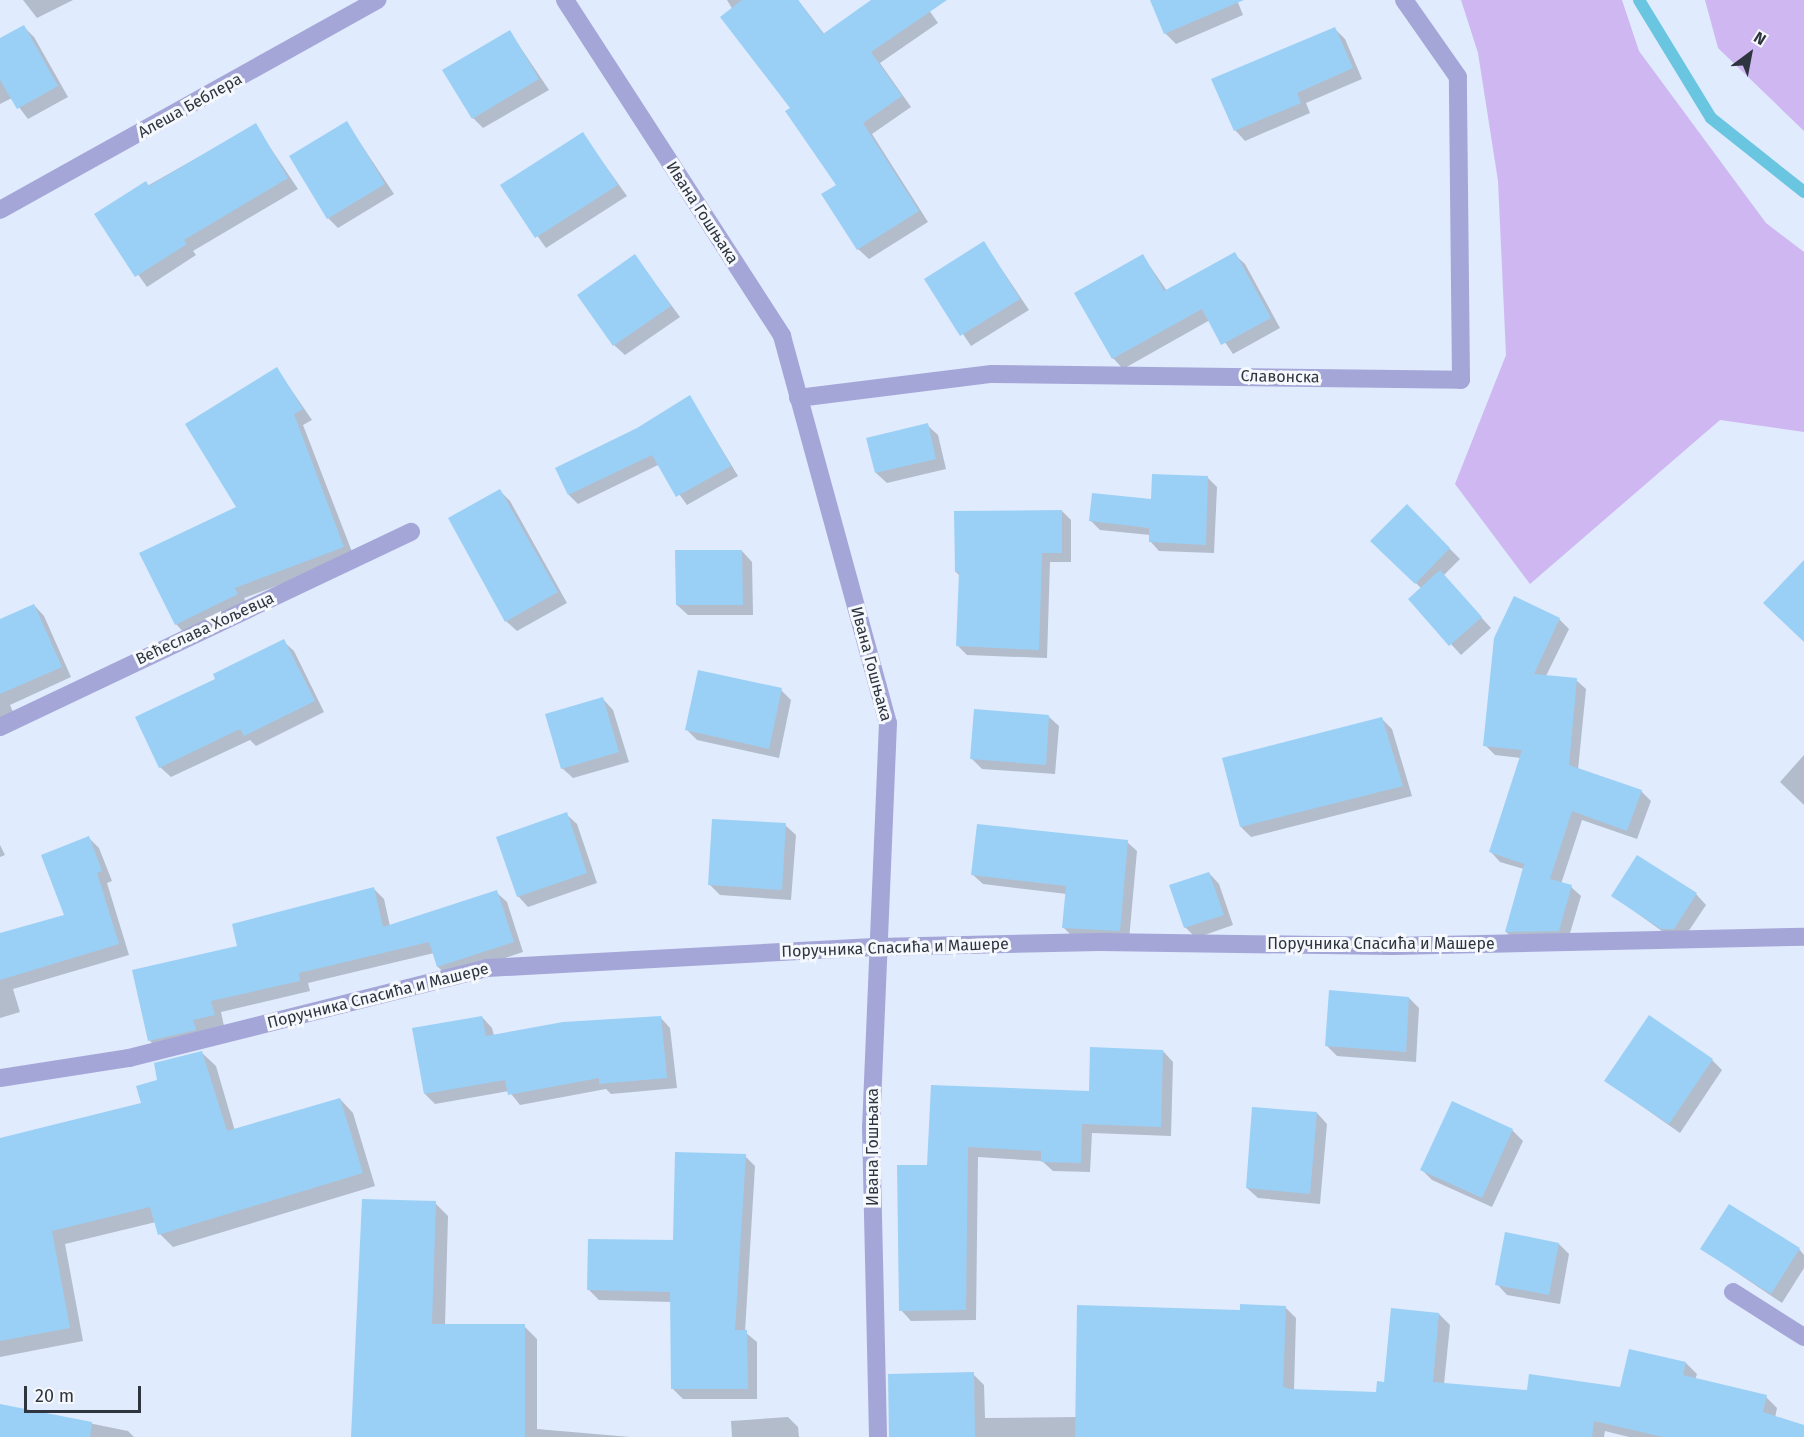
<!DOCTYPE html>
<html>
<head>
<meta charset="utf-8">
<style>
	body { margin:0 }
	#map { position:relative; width:1804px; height:1437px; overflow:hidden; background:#e0ebfe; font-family:"Fira Sans",sans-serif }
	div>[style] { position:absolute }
	.green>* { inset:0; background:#cfb7f2 }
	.shadow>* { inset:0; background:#0003 }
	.stream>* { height:12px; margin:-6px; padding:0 6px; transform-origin:6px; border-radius:6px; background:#69c5e0 }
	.building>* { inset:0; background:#9bd0f6 }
	.street>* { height:18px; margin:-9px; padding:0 9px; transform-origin:9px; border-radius:9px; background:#a4a6d7 }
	span { translate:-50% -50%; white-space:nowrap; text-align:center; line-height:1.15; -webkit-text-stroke:6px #f5f8fc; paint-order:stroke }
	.street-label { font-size:16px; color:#2f353e }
	.north { position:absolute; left:1720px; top:24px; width:60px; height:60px; -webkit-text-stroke:4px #f5f8fc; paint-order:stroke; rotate:32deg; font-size:16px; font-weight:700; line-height:24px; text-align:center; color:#2f353e }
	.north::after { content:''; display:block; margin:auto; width:21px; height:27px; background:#2f353e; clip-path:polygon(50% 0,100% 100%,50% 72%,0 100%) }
	.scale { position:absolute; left:24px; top:1386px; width:117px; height:27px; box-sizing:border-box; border:3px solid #2f353e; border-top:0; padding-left:8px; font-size:18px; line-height:21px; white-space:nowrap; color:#2f353e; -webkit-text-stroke:4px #f5f8fc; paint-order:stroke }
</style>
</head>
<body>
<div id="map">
	<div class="green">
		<div style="clip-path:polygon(1461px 0,1622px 0,1639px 51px,1766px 223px,1804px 252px,1804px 432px,1720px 420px,1530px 584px,1455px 484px,1506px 355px,1498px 181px,1478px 53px)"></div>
		<div style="clip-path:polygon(1705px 0,1804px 0,1804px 131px,1718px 48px)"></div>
	</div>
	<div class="shadow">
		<div style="clip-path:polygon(23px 0,73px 0,37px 18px)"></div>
		<div style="clip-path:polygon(727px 0,798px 0,825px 35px,874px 0,922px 0,938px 23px,880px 63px,911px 107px,872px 134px,928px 222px,869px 259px,858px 249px,823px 194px,838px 185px)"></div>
		<div style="clip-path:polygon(1151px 0,1237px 0,1243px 15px,1176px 44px,1165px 33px)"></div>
		<div style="clip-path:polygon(23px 26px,34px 37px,68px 97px,28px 119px,12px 98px,0 104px,0 40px)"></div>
		<div style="clip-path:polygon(1334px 28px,1345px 39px,1362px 79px,1306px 103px,1310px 113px,1245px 141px,1235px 130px)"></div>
		<div style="clip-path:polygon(510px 32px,549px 90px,483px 128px,473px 118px)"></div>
		<div style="clip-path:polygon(347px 123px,394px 194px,338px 228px,328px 218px)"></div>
		<div style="clip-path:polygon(255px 125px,298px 189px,193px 251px,196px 255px,147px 287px,96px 215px)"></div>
		<div style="clip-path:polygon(582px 133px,627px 196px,546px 248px,502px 186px)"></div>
		<div style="clip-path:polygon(984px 243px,1029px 310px,971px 346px,926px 279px)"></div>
		<div style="clip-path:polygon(1234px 254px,1245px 264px,1280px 328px,1233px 354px,1210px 320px,1123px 369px,1113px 358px,1143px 256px,1167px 291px)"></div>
		<div style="clip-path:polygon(635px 256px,680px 317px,625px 355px,614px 345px)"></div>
		<div style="clip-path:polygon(277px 369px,312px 420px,303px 425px,354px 557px,244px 598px,247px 605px,186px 635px,176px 624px,238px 507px)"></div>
		<div style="clip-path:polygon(690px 397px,738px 476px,687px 505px,658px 465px,578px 504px,569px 495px,557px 469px,638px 429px)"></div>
		<div style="clip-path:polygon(927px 425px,938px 435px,946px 469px,887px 483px,876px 473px)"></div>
		<div style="clip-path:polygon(1208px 478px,1217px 487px,1214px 553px,1159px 551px,1150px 541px,1150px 535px,1100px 530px,1091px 521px)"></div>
		<div style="clip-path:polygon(500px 491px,510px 501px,567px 603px,517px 631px,506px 621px)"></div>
		<div style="clip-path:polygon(1407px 506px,1460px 559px,1443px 576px,1491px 628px,1461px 655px,1410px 599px,1422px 589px,1373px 541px)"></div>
		<div style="clip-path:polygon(1062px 511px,1071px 520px,1071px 562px,1050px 562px,1047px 658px,967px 655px,958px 646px,960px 576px,956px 572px)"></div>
		<div style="clip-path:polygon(742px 551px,752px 562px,753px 615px,688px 615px,677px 605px)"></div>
		<div style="clip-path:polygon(34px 605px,44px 616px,71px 677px,10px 705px,17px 721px,0 729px,0 620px)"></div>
		<div style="clip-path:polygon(1559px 619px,1569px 629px,1546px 676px,1576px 680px,1586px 689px,1578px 770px,1641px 791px,1651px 801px,1637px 839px,1582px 820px,1561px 884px,1571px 887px,1581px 896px,1568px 940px,1516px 941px,1506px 932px,1524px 869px,1500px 862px,1491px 852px,1521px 758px,1495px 755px,1485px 745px)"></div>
		<div style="clip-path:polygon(283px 641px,294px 651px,324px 712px,256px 746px,250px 740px,171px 777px,160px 767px,217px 680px)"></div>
		<div style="clip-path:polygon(781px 690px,791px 700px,779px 758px,697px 740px,687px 730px)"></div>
		<div style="clip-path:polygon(603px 699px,613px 710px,629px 762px,573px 778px,562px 768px)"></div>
		<div style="clip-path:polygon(1048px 716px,1059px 726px,1055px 774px,982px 769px,971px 758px)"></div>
		<div style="clip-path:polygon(1382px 719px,1392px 729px,1412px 796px,1251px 837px,1241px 827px)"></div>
		<div style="clip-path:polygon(1804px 755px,1804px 805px,1780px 782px)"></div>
		<div style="clip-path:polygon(566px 814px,577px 824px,597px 883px,528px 907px,518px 896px)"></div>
		<div style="clip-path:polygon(785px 825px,796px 835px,791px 900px,720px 895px,710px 885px)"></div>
		<div style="clip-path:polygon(89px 838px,99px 848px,112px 881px,107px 883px,129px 955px,13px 989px,20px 1012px,0 1018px,0 935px,66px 916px)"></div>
		<div style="clip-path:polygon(1127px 842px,1137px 851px,1129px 940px,1073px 937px,1063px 927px,1067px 894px,983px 884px,973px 875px)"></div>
		<div style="clip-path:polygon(0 845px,5px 855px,0 857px)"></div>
		<div style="clip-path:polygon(1209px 873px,1219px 884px,1233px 925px,1196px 938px,1185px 927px)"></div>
		<div style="clip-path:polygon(374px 889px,384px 899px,390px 926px,496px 892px,507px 902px,523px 952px,449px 977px,438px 967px,434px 953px,308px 983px,310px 991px,221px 1012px,224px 1026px,160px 1051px,150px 1041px,134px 971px,239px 947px)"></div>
		<div style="clip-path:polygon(1696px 894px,1706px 905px,1684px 938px,1673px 939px,1613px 896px)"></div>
		<div style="clip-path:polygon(1409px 998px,1419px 1008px,1416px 1062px,1337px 1056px,1327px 1046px)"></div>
		<div style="clip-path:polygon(482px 1017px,492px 1028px,494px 1036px,660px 1017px,670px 1028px,677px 1088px,611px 1094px,606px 1089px,520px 1105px,509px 1091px,435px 1104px,425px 1094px)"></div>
		<div style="clip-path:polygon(1163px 1051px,1173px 1062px,1171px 1136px,1092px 1133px,1090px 1172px,1053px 1171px,1042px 1161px,978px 1157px,976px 1320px,911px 1321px,901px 1310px,928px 1166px,933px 1086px,1090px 1093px)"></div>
		<div style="clip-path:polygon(202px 1053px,216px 1066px,235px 1131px,340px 1099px,353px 1113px,375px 1186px,173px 1247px,160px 1234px,156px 1222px,65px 1244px,83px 1341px,0 1357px,0 1171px,143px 1104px,159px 1081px)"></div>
		<div style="clip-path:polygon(1712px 1060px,1722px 1070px,1680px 1133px,1606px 1081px)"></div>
		<div style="clip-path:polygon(1317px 1113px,1327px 1124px,1320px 1204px,1258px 1198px,1247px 1188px)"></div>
		<div style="clip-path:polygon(1512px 1130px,1523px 1141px,1492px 1207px,1432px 1180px,1422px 1170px)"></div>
		<div style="clip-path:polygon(745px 1156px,755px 1166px,745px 1332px,757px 1342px,757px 1399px,683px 1399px,673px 1389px,672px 1302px,599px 1300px,589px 1290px,675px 1241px)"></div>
		<div style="clip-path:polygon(435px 1203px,448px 1216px,445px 1326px,524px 1326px,537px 1339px,537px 1429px,630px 1437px,352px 1437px)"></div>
		<div style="clip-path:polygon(1559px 1244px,1569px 1254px,1560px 1304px,1507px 1295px,1497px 1284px)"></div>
		<div style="clip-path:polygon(1702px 1249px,1799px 1249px,1804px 1255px,1804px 1268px,1782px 1303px)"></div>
		<div style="clip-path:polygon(1285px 1307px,1296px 1318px,1294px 1391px,1377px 1393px,1439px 1314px,1450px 1325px,1444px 1384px,1528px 1392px,1622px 1388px,1686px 1363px,1697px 1374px,1695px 1380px,1766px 1397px,1777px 1408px,1775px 1418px,1804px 1427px,1804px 1437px,1629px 1437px,1605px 1431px,1604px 1437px,891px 1437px,973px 1374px,984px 1385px,985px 1418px,1077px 1417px,1241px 1312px)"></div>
		<div style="clip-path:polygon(0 1405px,128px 1431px,134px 1437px,0 1437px)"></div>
		<div style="clip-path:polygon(788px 1417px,798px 1427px,799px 1437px,732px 1437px,731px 1421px)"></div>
	</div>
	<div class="stream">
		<div style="left:1639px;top:0;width:138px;rotate:58.6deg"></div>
		<div style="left:1711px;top:118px;width:119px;rotate:38.5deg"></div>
	</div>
	<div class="building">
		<div style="clip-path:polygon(742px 0,798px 0,823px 34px,871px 0,947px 0,871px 52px,902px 96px,863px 123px,919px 211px,857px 250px,821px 194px,836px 185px,785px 111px,790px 108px,720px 17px)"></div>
		<div style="clip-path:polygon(1150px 0,1244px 0,1164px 34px)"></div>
		<div style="clip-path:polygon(24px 25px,58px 86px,17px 109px,0 80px,0 38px)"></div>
		<div style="clip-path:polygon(1335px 27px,1353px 68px,1297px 93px,1301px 103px,1234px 131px,1211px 79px)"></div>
		<div style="clip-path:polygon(510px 30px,539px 79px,472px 119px,442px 70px)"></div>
		<div style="clip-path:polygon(347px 121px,385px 184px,327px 219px,289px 156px)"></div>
		<div style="clip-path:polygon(256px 123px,288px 178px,184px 240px,187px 244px,135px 277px,94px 214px,146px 181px,149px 186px)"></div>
		<div style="clip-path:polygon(583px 132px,618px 185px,535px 238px,500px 185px)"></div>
		<div style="clip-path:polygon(984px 241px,1020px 299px,960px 336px,924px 279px)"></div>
		<div style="clip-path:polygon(1235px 252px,1271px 318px,1221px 345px,1202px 309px,1112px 359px,1074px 293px,1143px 254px,1164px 291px)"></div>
		<div style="clip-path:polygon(635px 254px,671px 306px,613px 346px,577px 295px)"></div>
		<div style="clip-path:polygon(277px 367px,303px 409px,294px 414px,344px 547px,235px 588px,238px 594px,175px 625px,139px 553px,236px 507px,185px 424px)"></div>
		<div style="clip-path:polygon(690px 395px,731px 466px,676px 497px,652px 455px,568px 495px,555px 468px,637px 428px)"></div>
		<div style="clip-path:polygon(928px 423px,936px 459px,875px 473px,866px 438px)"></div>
		<div style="clip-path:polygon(1152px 474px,1208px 476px,1206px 545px,1149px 542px,1149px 528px,1089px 521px,1092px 493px,1151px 499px)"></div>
		<div style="clip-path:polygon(500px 489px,558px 592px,505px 622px,448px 518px)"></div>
		<div style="clip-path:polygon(1407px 504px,1450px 548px,1415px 584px,1370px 541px)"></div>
		<div style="clip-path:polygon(1062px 510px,1062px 553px,1042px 553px,1039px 650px,956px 646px,959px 572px,955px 572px,954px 511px)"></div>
		<div style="clip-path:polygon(675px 550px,742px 550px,743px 605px,676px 605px)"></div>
		<div style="clip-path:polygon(1804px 560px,1804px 642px,1763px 603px)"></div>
		<div style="clip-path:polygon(1440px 570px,1482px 617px,1449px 646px,1408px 599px)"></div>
		<div style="clip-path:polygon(1514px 596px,1560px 618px,1534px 674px,1577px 678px,1569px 765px,1642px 790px,1627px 831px,1572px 811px,1550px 879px,1572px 885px,1559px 931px,1505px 932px,1524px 864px,1489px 852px,1522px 750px,1483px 746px,1494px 638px)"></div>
		<div style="clip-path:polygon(34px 604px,62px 667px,0 694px,0 619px)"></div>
		<div style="clip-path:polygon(284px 639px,315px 701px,244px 736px,240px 729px,159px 768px,135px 717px,215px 679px,213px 674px)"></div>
		<div style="clip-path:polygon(698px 670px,782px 688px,769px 749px,685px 730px)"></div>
		<div style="clip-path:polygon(603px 697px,619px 752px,561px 769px,545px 714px)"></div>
		<div style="clip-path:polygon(974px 709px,1049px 715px,1046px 765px,970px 759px)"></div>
		<div style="clip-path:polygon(1382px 717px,1403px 786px,1240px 827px,1222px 758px)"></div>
		<div style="clip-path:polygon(567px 812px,587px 873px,517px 897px,496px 837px)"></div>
		<div style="clip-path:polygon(712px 819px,786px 823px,782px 890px,708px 885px)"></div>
		<div style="clip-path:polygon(977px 824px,1128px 840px,1120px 931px,1062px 928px,1066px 886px,971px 875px)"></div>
		<div style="clip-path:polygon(89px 836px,102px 871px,97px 873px,119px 944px,0 980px,0 933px,64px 915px,41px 855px)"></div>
		<div style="clip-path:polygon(1637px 855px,1697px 893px,1674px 929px,1661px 929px,1611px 896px)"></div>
		<div style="clip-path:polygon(1209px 872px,1224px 915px,1184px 928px,1169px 885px)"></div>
		<div style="clip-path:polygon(374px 887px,383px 927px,497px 890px,514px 942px,437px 967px,429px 942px,299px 973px,300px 981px,211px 1001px,215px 1015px,193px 1020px,196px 1030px,148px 1041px,132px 970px,237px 946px,232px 924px)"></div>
		<div style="clip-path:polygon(1329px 990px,1409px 997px,1406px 1052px,1325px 1046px)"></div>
		<div style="clip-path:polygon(1649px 1015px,1713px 1059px,1669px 1124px,1604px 1081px)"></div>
		<div style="clip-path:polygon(482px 1016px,486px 1036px,563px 1022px,661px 1016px,667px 1078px,599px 1084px,599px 1078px,508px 1095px,505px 1080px,424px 1094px,412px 1028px)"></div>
		<div style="clip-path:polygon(1090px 1047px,1163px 1050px,1161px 1127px,1082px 1124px,1081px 1163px,1041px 1162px,1041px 1151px,968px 1147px,966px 1310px,899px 1311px,897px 1165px,927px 1165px,931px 1085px,1089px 1091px)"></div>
		<div style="clip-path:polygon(202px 1051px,227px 1131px,340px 1098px,363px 1173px,158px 1235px,150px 1207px,52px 1231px,70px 1328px,0 1341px,0 1138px,141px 1103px,136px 1086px,157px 1080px,154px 1063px)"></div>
		<div style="clip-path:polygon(1452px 1101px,1513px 1129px,1482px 1198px,1420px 1170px)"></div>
		<div style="clip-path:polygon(1252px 1107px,1317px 1112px,1310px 1194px,1246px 1188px)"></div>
		<div style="clip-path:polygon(675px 1152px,746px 1154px,735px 1330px,747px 1330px,748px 1389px,671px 1389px,670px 1292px,587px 1290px,588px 1239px,673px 1240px)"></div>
		<div style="clip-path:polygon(362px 1199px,436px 1201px,432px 1324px,525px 1324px,525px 1437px,351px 1437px)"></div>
		<div style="clip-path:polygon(1729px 1204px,1800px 1248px,1771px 1294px,1700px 1249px)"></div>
		<div style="clip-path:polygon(1505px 1232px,1559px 1243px,1549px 1295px,1495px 1285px)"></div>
		<div style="clip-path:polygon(1240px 1304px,1286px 1306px,1283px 1387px,1291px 1389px,1376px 1392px,1377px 1381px,1384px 1382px,1391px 1308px,1439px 1313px,1433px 1382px,1527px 1390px,1529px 1374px,1620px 1387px,1629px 1349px,1686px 1362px,1683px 1375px,1767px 1395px,1763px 1412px,1804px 1425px,1804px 1437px,1663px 1437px,1594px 1421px,1592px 1437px,1075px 1437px,1077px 1305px,1240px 1310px)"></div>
		<div style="clip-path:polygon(974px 1372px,975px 1437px,889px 1437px,888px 1374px)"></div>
		<div style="clip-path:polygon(0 1404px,92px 1422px,90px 1437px,0 1437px)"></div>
	</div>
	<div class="street">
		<div style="left:565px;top:0;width:400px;rotate:57.1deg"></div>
		<div style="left:782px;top:336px;width:401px;rotate:74.7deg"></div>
		<div style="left:888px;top:723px;width:404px;rotate:92.4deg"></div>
		<div style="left:871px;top:1127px;width:310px;rotate:88.7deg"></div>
		<div style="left:0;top:210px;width:432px;rotate:-29.1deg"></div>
		<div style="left:798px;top:398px;width:195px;rotate:-7.1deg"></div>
		<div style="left:992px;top:374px;width:469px;rotate:0.7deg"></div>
		<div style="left:1461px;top:380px;width:303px;rotate:-90.6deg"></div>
		<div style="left:1458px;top:77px;width:94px;rotate:-125deg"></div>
		<div style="left:0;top:727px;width:455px;rotate:-25.4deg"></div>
		<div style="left:0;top:1078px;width:131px;rotate:-8.8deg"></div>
		<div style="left:129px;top:1058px;width:369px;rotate:-14.1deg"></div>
		<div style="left:487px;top:968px;width:392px;rotate:-3.1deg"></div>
		<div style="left:878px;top:947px;width:222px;rotate:-1.3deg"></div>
		<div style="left:1100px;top:942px;width:293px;rotate:0.8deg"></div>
		<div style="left:1393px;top:946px;width:411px;rotate:-1.3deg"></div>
		<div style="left:1733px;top:1292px;width:84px;rotate:32.4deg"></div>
	</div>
	<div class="street-label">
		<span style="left:190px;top:106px;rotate:-29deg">Алеша Беблера</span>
		<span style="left:702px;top:213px;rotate:57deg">Ивана Гошњака</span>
		<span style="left:1280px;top:377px;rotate:1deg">Славонска</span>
		<span style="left:205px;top:629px;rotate:-25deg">Већеслава Хољевца</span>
		<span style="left:871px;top:664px;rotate:75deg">Ивана Гошњака</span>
		<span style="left:1381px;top:944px">Поручника Спасића и Машере</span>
		<span style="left:895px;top:948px;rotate:-2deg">Поручника Спасића и Машере</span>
		<span style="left:378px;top:996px;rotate:-14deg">Поручника Спасића и Машере</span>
		<span style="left:873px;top:1147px;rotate:-90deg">Ивана Гошњака</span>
	</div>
	<div class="north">N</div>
	<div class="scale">20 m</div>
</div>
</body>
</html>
